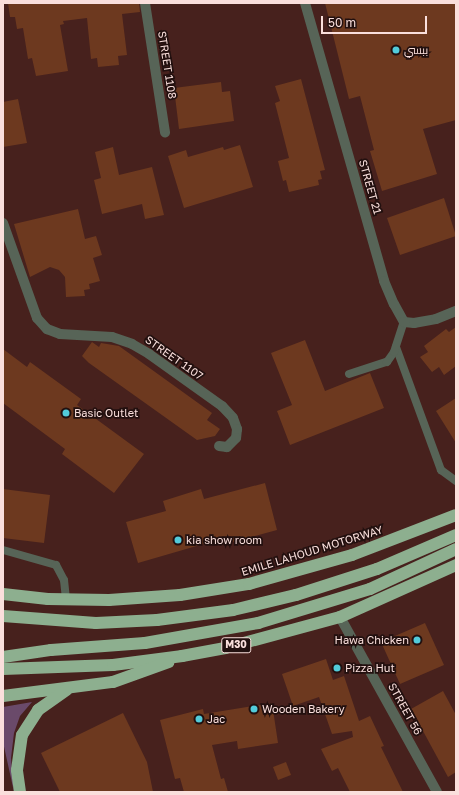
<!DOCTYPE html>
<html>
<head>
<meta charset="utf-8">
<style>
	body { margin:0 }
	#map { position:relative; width:459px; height:795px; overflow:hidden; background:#47211d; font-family:"Golos Text",Cairo,sans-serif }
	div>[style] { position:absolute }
	.green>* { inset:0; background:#6a4a6a }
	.building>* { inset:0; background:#6d391f }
	.lane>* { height:8px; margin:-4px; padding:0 4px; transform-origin:4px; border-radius:4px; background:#576457 }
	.street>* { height:10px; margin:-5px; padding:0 5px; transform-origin:5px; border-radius:5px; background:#576457 }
	.highway>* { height:12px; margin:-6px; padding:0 6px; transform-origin:6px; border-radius:6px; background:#8daf8f }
	.dots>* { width:11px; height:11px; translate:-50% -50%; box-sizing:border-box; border:2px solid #22100f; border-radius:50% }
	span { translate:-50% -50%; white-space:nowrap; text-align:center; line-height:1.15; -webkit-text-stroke:3.5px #22100f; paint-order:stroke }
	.shield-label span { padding:1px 3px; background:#22100f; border:1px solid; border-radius:3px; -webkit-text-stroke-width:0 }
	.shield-label { font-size:10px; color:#fadfdc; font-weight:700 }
	.poi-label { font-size:11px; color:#fadfdc }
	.left { translate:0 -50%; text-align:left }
	.right { translate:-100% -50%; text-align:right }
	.street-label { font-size:11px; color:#fadfdc }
	.frame { position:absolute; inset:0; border:4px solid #fadfdc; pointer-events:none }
	.scale { position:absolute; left:321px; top:16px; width:106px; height:18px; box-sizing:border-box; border:2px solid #fadfdc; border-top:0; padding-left:5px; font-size:12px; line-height:14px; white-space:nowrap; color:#fadfdc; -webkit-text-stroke:3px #22100f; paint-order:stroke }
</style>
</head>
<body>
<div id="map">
	<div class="green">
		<div style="clip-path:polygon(32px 702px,20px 716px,14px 733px,11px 758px,14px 792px,3px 742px,3px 707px)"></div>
	</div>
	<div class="building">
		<div style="clip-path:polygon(8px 3px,139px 3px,140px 12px,122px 14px,127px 55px,118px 56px,119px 65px,98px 67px,97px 58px,91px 59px,87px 18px,63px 21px,64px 24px,60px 25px,68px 71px,36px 76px,32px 58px,28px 59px,23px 28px,17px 29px,15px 17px,10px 17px)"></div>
		<div style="clip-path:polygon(325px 3px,456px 3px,456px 120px,423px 129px,437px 174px,382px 191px,370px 151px,374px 150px,360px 96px,349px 99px)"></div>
		<div style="clip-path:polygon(301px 79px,325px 170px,320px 171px,322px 179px,318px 180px,319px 185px,289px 192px,286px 180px,283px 181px,278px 161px,289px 158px,275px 103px,280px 101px,275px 86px)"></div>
		<div style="clip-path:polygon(221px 82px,222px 92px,230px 91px,234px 121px,179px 129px,174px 88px)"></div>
		<div style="clip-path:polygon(18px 99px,27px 143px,3px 147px,3px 102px)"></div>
		<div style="clip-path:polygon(240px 145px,253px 187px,184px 208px,168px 156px,186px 150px,188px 157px,223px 147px,224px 150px)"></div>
		<div style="clip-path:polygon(113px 147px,119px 175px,152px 167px,164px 215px,145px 219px,142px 204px,102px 214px,94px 180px,101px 178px,95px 152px)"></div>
		<div style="clip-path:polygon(444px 198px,456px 236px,400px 255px,387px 218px)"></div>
		<div style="clip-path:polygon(78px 209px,85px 239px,96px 236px,102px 255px,93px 258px,100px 281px,89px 284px,90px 289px,84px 290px,85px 296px,66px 297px,65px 277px,59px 270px,50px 267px,30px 277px,14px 224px)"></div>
		<div style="clip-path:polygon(456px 327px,456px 366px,444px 375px,439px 367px,432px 372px,420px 357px,428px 352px,424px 346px,446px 329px,449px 332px)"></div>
		<div style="clip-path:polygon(305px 340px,325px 391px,370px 373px,384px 408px,290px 445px,277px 411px,292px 405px,271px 353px)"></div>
		<div style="clip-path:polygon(92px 342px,99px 347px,101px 343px,119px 346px,212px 413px,207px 420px,220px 429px,215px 436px,197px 440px,89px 363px,82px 356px)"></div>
		<div style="clip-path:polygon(3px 349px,27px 367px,30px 362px,81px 399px,77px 405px,144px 454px,114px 493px,62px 454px,65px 449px,3px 403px)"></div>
		<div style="clip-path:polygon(456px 398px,456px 443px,436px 411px)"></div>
		<div style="clip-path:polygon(265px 483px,277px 530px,233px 542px,231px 536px,138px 563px,126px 522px,166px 511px,163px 501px,201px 489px,204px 499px)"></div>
		<div style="clip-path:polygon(3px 489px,50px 495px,44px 543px,3px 538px)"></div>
		<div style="clip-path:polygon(425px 623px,444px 665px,400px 684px,381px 642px)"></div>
		<div style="clip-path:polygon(326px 659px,333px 680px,344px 676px,359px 721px,370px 716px,384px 746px,381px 747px,403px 792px,350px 792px,338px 768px,332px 771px,321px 749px,353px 737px,352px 731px,332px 734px,319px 697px,293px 706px,282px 674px)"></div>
		<div style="clip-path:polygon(443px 691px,456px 715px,456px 772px,448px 777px,411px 709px)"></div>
		<div style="clip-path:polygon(272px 703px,278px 743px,238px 749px,237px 741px,212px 745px,221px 779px,224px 778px,228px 792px,184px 792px,180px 778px,175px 779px,160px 720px,203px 709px,204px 714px)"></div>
		<div style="clip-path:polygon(123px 713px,147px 762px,153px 792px,60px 792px,41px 753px)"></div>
		<div style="clip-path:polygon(286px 762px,291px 775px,278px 780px,273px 767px)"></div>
	</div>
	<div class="lane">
		<div style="left:396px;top:347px;width:131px;rotate:69.9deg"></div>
		<div style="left:441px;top:470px;width:19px;rotate:36deg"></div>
		<div style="left:349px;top:374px;width:40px;rotate:-18deg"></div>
		<div style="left:387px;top:362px;width:12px;rotate:-55deg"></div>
		<div style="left:394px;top:352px;width:32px;rotate:-72deg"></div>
		<div style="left:3px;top:550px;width:55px;rotate:15.8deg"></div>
		<div style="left:56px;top:565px;width:17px;rotate:62deg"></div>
		<div style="left:64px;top:580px;width:20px;rotate:84deg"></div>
	</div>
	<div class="street">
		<div style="left:145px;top:3px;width:131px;rotate:81.2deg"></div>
		<div style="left:305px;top:3px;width:289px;rotate:74.1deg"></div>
		<div style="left:384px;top:281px;width:25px;rotate:67deg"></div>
		<div style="left:394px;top:304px;width:21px;rotate:61deg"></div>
		<div style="left:404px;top:322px;width:10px;rotate:6deg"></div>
		<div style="left:414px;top:323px;width:22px;rotate:-10deg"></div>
		<div style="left:436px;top:319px;width:22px;rotate:-22deg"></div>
		<div style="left:3px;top:223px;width:101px;rotate:70.3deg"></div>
		<div style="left:37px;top:318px;width:15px;rotate:48deg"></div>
		<div style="left:47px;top:329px;width:14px;rotate:21deg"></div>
		<div style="left:60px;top:334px;width:52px;rotate:3.3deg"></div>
		<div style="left:112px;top:337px;width:21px;rotate:19deg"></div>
		<div style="left:132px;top:344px;width:20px;rotate:30deg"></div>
		<div style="left:149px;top:354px;width:90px;rotate:35.5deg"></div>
		<div style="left:222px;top:406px;width:16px;rotate:47deg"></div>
		<div style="left:233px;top:418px;width:12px;rotate:70deg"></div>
		<div style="left:237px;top:429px;width:9px;rotate:96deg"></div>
		<div style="left:236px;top:438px;width:13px;rotate:135deg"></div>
		<div style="left:227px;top:447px;width:8px;rotate:-173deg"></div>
		<div style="left:340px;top:617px;width:200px;rotate:61deg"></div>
	</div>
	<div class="highway">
		<div style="left:3px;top:594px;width:45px;rotate:6.3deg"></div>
		<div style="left:48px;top:599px;width:61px;rotate:0.9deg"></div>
		<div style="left:109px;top:600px;width:71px;rotate:-4deg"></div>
		<div style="left:180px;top:595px;width:70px;rotate:-9.1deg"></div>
		<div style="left:249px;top:584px;width:107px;rotate:-15.7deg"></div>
		<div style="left:352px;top:555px;width:111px;rotate:-21deg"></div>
		<div style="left:3px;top:616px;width:93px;rotate:4.3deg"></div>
		<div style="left:96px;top:623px;width:61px;rotate:-2.8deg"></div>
		<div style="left:157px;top:620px;width:77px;rotate:-7.5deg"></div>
		<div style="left:233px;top:610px;width:65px;rotate:-13.4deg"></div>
		<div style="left:296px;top:595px;width:85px;rotate:-17.8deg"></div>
		<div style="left:377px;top:569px;width:86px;rotate:-23.3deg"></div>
		<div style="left:3px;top:657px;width:49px;rotate:-8.3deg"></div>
		<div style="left:51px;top:650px;width:94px;rotate:-4.3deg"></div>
		<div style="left:145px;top:643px;width:115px;rotate:-10deg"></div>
		<div style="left:258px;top:623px;width:117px;rotate:-16.9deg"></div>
		<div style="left:370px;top:589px;width:95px;rotate:-24.9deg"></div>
		<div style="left:3px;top:669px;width:110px;rotate:-2.1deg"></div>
		<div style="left:113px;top:665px;width:70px;rotate:-7.4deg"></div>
		<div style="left:182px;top:656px;width:44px;rotate:-10.5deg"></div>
		<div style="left:225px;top:648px;width:119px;rotate:-15.1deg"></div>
		<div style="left:340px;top:617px;width:127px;rotate:-24.1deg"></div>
		<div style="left:3px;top:696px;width:111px;rotate:-7.3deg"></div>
		<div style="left:113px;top:682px;width:59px;rotate:-19.7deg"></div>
		<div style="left:20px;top:792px;width:22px;rotate:-98deg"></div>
		<div style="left:17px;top:770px;width:35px;rotate:-82deg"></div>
		<div style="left:22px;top:735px;width:30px;rotate:-57deg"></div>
		<div style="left:38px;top:710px;width:35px;rotate:-35deg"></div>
	</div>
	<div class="dots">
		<div style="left:396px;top:50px;background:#52cbda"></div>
		<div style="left:66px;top:413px;background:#52cbda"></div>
		<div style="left:178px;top:540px;background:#52cbda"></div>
		<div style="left:417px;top:640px;background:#52cbda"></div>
		<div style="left:337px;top:668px;background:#52cbda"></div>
		<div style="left:254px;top:709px;background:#52cbda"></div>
		<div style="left:199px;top:719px;background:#52cbda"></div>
	</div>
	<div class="shield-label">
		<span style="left:236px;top:645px">M30</span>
	</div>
	<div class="poi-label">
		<span class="left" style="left:404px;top:50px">ببسي</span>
		<span class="left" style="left:74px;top:413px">Basic Outlet</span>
		<span class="left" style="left:186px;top:540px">kia show room</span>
		<span class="right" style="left:409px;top:640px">Hawa Chicken</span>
		<span class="left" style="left:345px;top:668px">Pizza Hut</span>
		<span class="left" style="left:262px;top:709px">Wooden Bakery</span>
		<span class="left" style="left:207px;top:719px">Jac</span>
	</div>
	<div class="street-label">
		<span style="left:167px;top:65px;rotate:81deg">STREET 1108</span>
		<span style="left:370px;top:187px;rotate:74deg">STREET 21</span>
		<span style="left:174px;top:358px;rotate:35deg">STREET 1107</span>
		<span style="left:312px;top:551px;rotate:-17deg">EMILE LAHOUD MOTORWAY</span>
		<span style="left:405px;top:709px;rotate:61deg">STREET 56</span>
	</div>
	<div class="frame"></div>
	<div class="scale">50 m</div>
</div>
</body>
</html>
